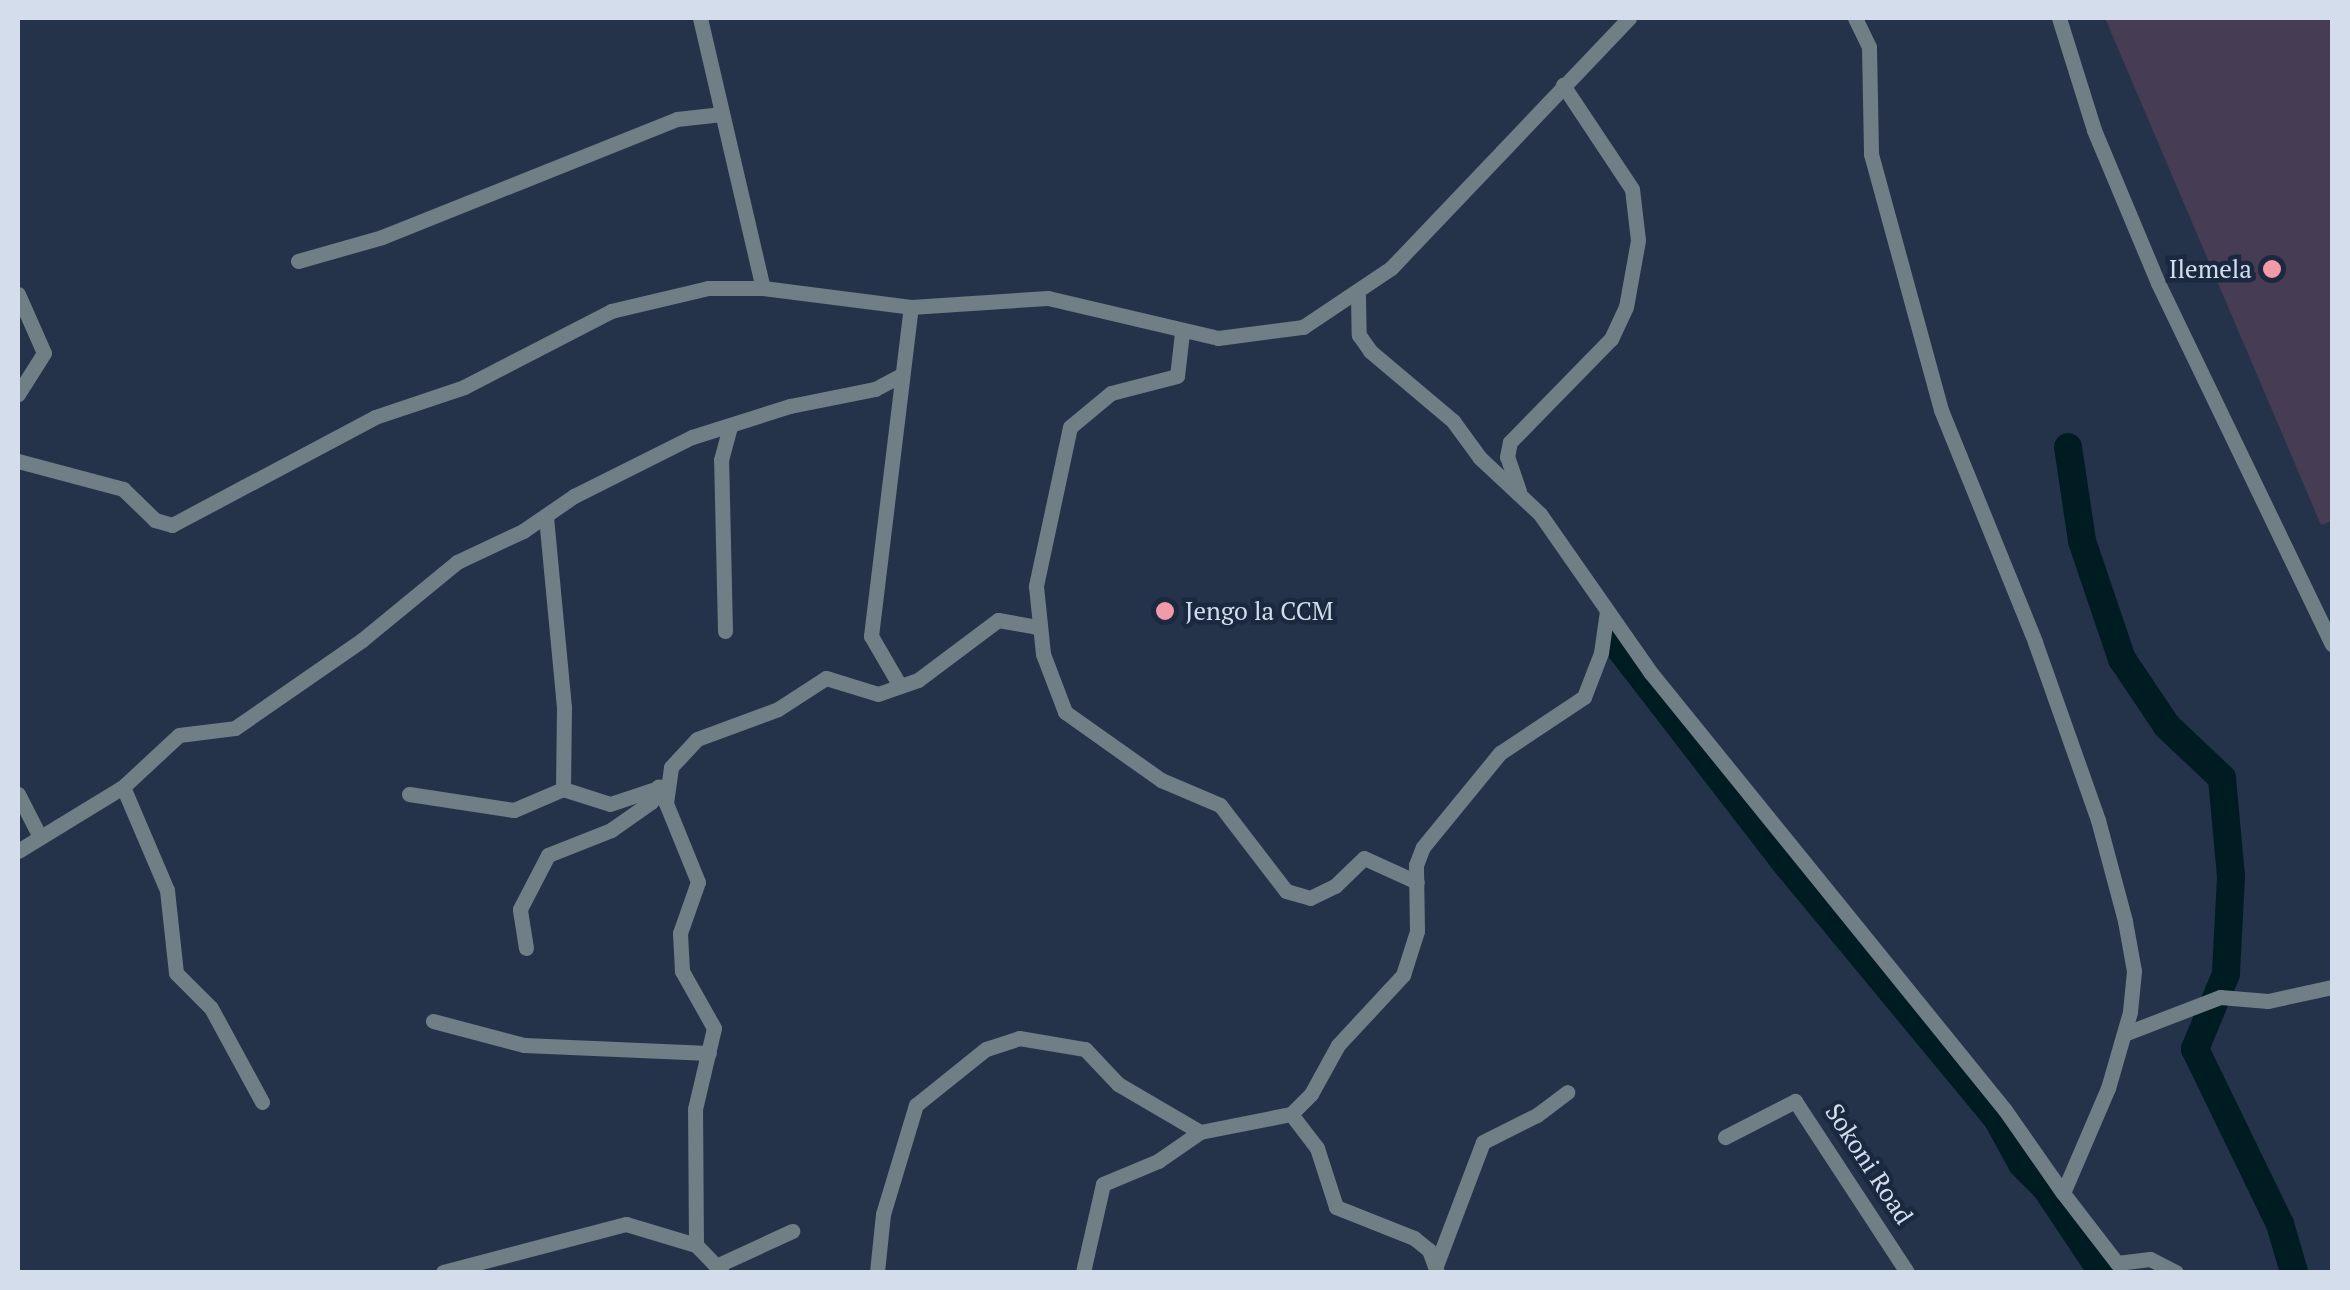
<!DOCTYPE html>
<html>
<head>
<meta charset="utf-8">
<style>
	body { margin:0 }
	#map { position:relative; width:2350px; height:1290px; overflow:hidden; background:#24334a; font-family:"PT Serif",serif }
	div>[style] { position:absolute }
	.green>* { inset:0; background:#463c54 }
	.river>* { height:28px; margin:-14px; padding:0 14px; transform-origin:14px; border-radius:14px; background:#001c23 }
	.street>* { height:15px; margin:-7.5px; padding:0 7.5px; transform-origin:7.5px; border-radius:7.5px; background:#707e86 }
	.dots>* { width:28px; height:28px; translate:-50% -50%; box-sizing:border-box; border:5px solid #1a293f; border-radius:50% }
	span { translate:-50% -50%; white-space:nowrap; text-align:center; line-height:1.15; -webkit-text-stroke:9px #1a293f; paint-order:stroke }
	.poi-label { font-size:25px; color:#d3ddec }
	.right { translate:-100% -50%; text-align:right }
	.left { translate:0 -50%; text-align:left }
	.street-label { font-size:25px; color:#d3ddec }
	.frame { position:absolute; inset:0; border:20px solid #d3ddec; pointer-events:none }
</style>
</head>
<body>
<div id="map">
	<div class="green">
		<div style="clip-path:polygon(2105px 18px,2332px 18px,2332px 521px,2321px 525px)"></div>
	</div>
	<div class="river">
		<div style="left:2068px;top:447px;width:95px;rotate:81.5deg"></div>
		<div style="left:2082px;top:541px;width:125px;rotate:71.3deg"></div>
		<div style="left:2122px;top:659px;width:81px;rotate:56.1deg"></div>
		<div style="left:2167px;top:726px;width:76px;rotate:43.4deg"></div>
		<div style="left:2222px;top:778px;width:99px;rotate:84.8deg"></div>
		<div style="left:2231px;top:877px;width:97px;rotate:93deg"></div>
		<div style="left:2226px;top:974px;width:81px;rotate:112.5deg"></div>
		<div style="left:2195px;top:1049px;width:195px;rotate:64.1deg"></div>
		<div style="left:2280px;top:1224px;width:50px;rotate:73.7deg"></div>
		<div style="left:1614px;top:641px;width:278px;rotate:52.3deg"></div>
		<div style="left:1784px;top:861px;width:336px;rotate:50.4deg"></div>
		<div style="left:1998px;top:1120px;width:50px;rotate:61.4deg"></div>
		<div style="left:2022px;top:1164px;width:34px;rotate:45deg"></div>
		<div style="left:2046px;top:1188px;width:101px;rotate:56.3deg"></div>
	</div>
	<div class="street">
		<div style="left:700px;top:18px;width:277px;rotate:76.9deg"></div>
		<div style="left:1855px;top:18px;width:32px;rotate:64deg"></div>
		<div style="left:1869px;top:47px;width:107px;rotate:88.9deg"></div>
		<div style="left:1871px;top:154px;width:265px;rotate:74.7deg"></div>
		<div style="left:1941px;top:410px;width:250px;rotate:67.9deg"></div>
		<div style="left:2035px;top:642px;width:189px;rotate:70.5deg"></div>
		<div style="left:2098px;top:820px;width:105px;rotate:75deg"></div>
		<div style="left:2125px;top:921px;width:51px;rotate:79.8deg"></div>
		<div style="left:2134px;top:971px;width:41px;rotate:95.6deg"></div>
		<div style="left:2130px;top:1012px;width:79px;rotate:106.1deg"></div>
		<div style="left:2108px;top:1088px;width:114px;rotate:113.2deg"></div>
		<div style="left:2063px;top:1193px;width:88px;rotate:52.4deg"></div>
		<div style="left:2117px;top:1263px;width:33px;rotate:-7deg"></div>
		<div style="left:2150px;top:1259px;width:29px;rotate:27deg"></div>
		<div style="left:2059px;top:18px;width:117px;rotate:72.6deg"></div>
		<div style="left:2094px;top:130px;width:166px;rotate:67.3deg"></div>
		<div style="left:2158px;top:283px;width:401px;rotate:64.3deg"></div>
		<div style="left:298px;top:261px;width:87px;rotate:-15.9deg"></div>
		<div style="left:382px;top:237px;width:318px;rotate:-21.8deg"></div>
		<div style="left:677px;top:119px;width:45px;rotate:-6.3deg"></div>
		<div style="left:18px;top:294px;width:64px;rotate:66.2deg"></div>
		<div style="left:44px;top:353px;width:49px;rotate:122.4deg"></div>
		<div style="left:1358px;top:296px;width:39px;rotate:89deg"></div>
		<div style="left:1359px;top:335px;width:19px;rotate:55deg"></div>
		<div style="left:1370px;top:351px;width:109px;rotate:40.1deg"></div>
		<div style="left:1453px;top:421px;width:46px;rotate:53.9deg"></div>
		<div style="left:1480px;top:458px;width:82px;rotate:43deg"></div>
		<div style="left:1540px;top:514px;width:194px;rotate:55.1deg"></div>
		<div style="left:1651px;top:673px;width:562px;rotate:50.99deg"></div>
		<div style="left:2005px;top:1110px;width:101px;rotate:55.1deg"></div>
		<div style="left:1182px;top:333px;width:43px;rotate:96.6deg"></div>
		<div style="left:1177px;top:376px;width:68px;rotate:165.6deg"></div>
		<div style="left:1111px;top:393px;width:53px;rotate:140.3deg"></div>
		<div style="left:1070px;top:427px;width:163px;rotate:102.1deg"></div>
		<div style="left:1036px;top:586px;width:68px;rotate:84.1deg"></div>
		<div style="left:1043px;top:654px;width:62px;rotate:69.2deg"></div>
		<div style="left:1065px;top:712px;width:118px;rotate:35.3deg"></div>
		<div style="left:1161px;top:780px;width:64px;rotate:23deg"></div>
		<div style="left:1220px;top:805px;width:108px;rotate:52.5deg"></div>
		<div style="left:1286px;top:891px;width:25px;rotate:16deg"></div>
		<div style="left:1310px;top:898px;width:28px;rotate:-26deg"></div>
		<div style="left:1335px;top:886px;width:40px;rotate:-44deg"></div>
		<div style="left:1364px;top:858px;width:58px;rotate:24.4deg"></div>
		<div style="left:18px;top:461px;width:109px;rotate:14.9deg"></div>
		<div style="left:123px;top:489px;width:45px;rotate:44.1deg"></div>
		<div style="left:155px;top:520px;width:18px;rotate:16deg"></div>
		<div style="left:172px;top:525px;width:230px;rotate:-28deg"></div>
		<div style="left:375px;top:417px;width:94px;rotate:-18.6deg"></div>
		<div style="left:464px;top:387px;width:165px;rotate:-27.3deg"></div>
		<div style="left:611px;top:311px;width:100px;rotate:-13.3deg"></div>
		<div style="left:708px;top:288px;width:55px"></div>
		<div style="left:763px;top:288px;width:149px;rotate:7.3deg"></div>
		<div style="left:911px;top:307px;width:137px;rotate:-3.8deg"></div>
		<div style="left:1048px;top:298px;width:175px;rotate:13.2deg"></div>
		<div style="left:1218px;top:338px;width:86px;rotate:-7.4deg"></div>
		<div style="left:1303px;top:327px;width:106px;rotate:-33.8deg"></div>
		<div style="left:1391px;top:268px;width:345px;rotate:-46.4deg"></div>
		<div style="left:1519px;top:491px;width:36px;rotate:-109deg"></div>
		<div style="left:1507px;top:457px;width:15px;rotate:-79deg"></div>
		<div style="left:1510px;top:442px;width:144px;rotate:-45.6deg"></div>
		<div style="left:1611px;top:339px;width:35px;rotate:-65deg"></div>
		<div style="left:1626px;top:307px;width:68px;rotate:-79.8deg"></div>
		<div style="left:1638px;top:240px;width:51px;rotate:-96.7deg"></div>
		<div style="left:1632px;top:189px;width:125px;rotate:-123.6deg"></div>
		<div style="left:546px;top:517px;width:191px;rotate:84.6deg"></div>
		<div style="left:564px;top:707px;width:82px;rotate:90.7deg"></div>
		<div style="left:725px;top:631px;width:171px;rotate:-91.3deg"></div>
		<div style="left:721px;top:460px;width:35px;rotate:-75deg"></div>
		<div style="left:900px;top:686px;width:58px;rotate:-120.1deg"></div>
		<div style="left:871px;top:636px;width:331px;rotate:-83.1deg"></div>
		<div style="left:123px;top:787px;width:112px;rotate:66.9deg"></div>
		<div style="left:167px;top:890px;width:83px;rotate:83.8deg"></div>
		<div style="left:176px;top:973px;width:49px;rotate:45deg"></div>
		<div style="left:211px;top:1008px;width:107px;rotate:61.5deg"></div>
		<div style="left:18px;top:794px;width:44px;rotate:62.9deg"></div>
		<div style="left:409px;top:794px;width:106px;rotate:8.7deg"></div>
		<div style="left:514px;top:810px;width:53px;rotate:-23.2deg"></div>
		<div style="left:563px;top:789px;width:49px;rotate:17.7deg"></div>
		<div style="left:610px;top:804px;width:57px;rotate:-18.4deg"></div>
		<div style="left:18px;top:851px;width:123px;rotate:-31.4deg"></div>
		<div style="left:123px;top:787px;width:76px;rotate:-42.9deg"></div>
		<div style="left:179px;top:735px;width:56px;rotate:-7.1deg"></div>
		<div style="left:235px;top:728px;width:155px;rotate:-34.7deg"></div>
		<div style="left:362px;top:640px;width:123px;rotate:-39.4deg"></div>
		<div style="left:457px;top:562px;width:73px;rotate:-25.2deg"></div>
		<div style="left:523px;top:531px;width:62px;rotate:-34.5deg"></div>
		<div style="left:574px;top:496px;width:132px;rotate:-26.6deg"></div>
		<div style="left:692px;top:437px;width:103px;rotate:-17.6deg"></div>
		<div style="left:790px;top:406px;width:87px;rotate:-11.3deg"></div>
		<div style="left:875px;top:389px;width:26px;rotate:-28deg"></div>
		<div style="left:526px;top:948px;width:39px;rotate:-99deg"></div>
		<div style="left:520px;top:909px;width:61px;rotate:-62.6deg"></div>
		<div style="left:548px;top:855px;width:68px;rotate:-21.6deg"></div>
		<div style="left:611px;top:830px;width:49px;rotate:-35deg"></div>
		<div style="left:651px;top:802px;width:17px;rotate:-65deg"></div>
		<div style="left:433px;top:1021px;width:94px;rotate:14.8deg"></div>
		<div style="left:524px;top:1045px;width:185px;rotate:2.5deg"></div>
		<div style="left:2124px;top:1034px;width:103px;rotate:-21.1deg"></div>
		<div style="left:2220px;top:997px;width:48px;rotate:4.8deg"></div>
		<div style="left:2268px;top:1001px;width:66px;rotate:-12.3deg"></div>
		<div style="left:1291px;top:1114px;width:43px;rotate:52.6deg"></div>
		<div style="left:1317px;top:1148px;width:62px;rotate:72.1deg"></div>
		<div style="left:1336px;top:1207px;width:84px;rotate:21.7deg"></div>
		<div style="left:1414px;top:1238px;width:19px;rotate:39deg"></div>
		<div style="left:1429px;top:1250px;width:23px;rotate:70deg"></div>
		<div style="left:1725px;top:1137px;width:79px;rotate:-27.2deg"></div>
		<div style="left:1795px;top:1101px;width:204px;rotate:56.8deg"></div>
		<div style="left:696px;top:1245px;width:136px;rotate:-90.4deg"></div>
		<div style="left:695px;top:1109px;width:83px;rotate:-76.8deg"></div>
		<div style="left:714px;top:1028px;width:65px;rotate:-119.3deg"></div>
		<div style="left:682px;top:971px;width:38px;rotate:-93deg"></div>
		<div style="left:680px;top:933px;width:54px;rotate:-70.6deg"></div>
		<div style="left:698px;top:882px;width:85px;rotate:-112.1deg"></div>
		<div style="left:666px;top:803px;width:36px;rotate:-82deg"></div>
		<div style="left:671px;top:767px;width:38px;rotate:-47deg"></div>
		<div style="left:697px;top:739px;width:86px;rotate:-20.3deg"></div>
		<div style="left:778px;top:709px;width:57px;rotate:-32.9deg"></div>
		<div style="left:826px;top:678px;width:54px;rotate:17.1deg"></div>
		<div style="left:878px;top:694px;width:42px;rotate:-19.3deg"></div>
		<div style="left:918px;top:680px;width:100px;rotate:-36.9deg"></div>
		<div style="left:998px;top:620px;width:41px;rotate:9.9deg"></div>
		<div style="left:1437px;top:1263px;width:129px;rotate:-69.2deg"></div>
		<div style="left:1483px;top:1142px;width:60px;rotate:-26.6deg"></div>
		<div style="left:1537px;top:1115px;width:38px;rotate:-37deg"></div>
		<div style="left:716px;top:1266px;width:84px;rotate:-24.7deg"></div>
		<div style="left:443px;top:1272px;width:189px;rotate:-14.7deg"></div>
		<div style="left:626px;top:1224px;width:73px;rotate:16.7deg"></div>
		<div style="left:696px;top:1245px;width:36px;rotate:46deg"></div>
		<div style="left:877px;top:1272px;width:58px;rotate:-84.1deg"></div>
		<div style="left:883px;top:1214px;width:114px;rotate:-73.2deg"></div>
		<div style="left:916px;top:1105px;width:90px;rotate:-38.7deg"></div>
		<div style="left:986px;top:1049px;width:35px;rotate:-18deg"></div>
		<div style="left:1019px;top:1038px;width:67px;rotate:9.5deg"></div>
		<div style="left:1085px;top:1049px;width:48px;rotate:46.7deg"></div>
		<div style="left:1118px;top:1084px;width:95px;rotate:30.3deg"></div>
		<div style="left:1083px;top:1272px;width:90px;rotate:-77.2deg"></div>
		<div style="left:1103px;top:1184px;width:60px;rotate:-22.7deg"></div>
		<div style="left:1158px;top:1161px;width:51px;rotate:-34.6deg"></div>
		<div style="left:1200px;top:1132px;width:93px;rotate:-11.2deg"></div>
		<div style="left:1291px;top:1114px;width:28px;rotate:-45deg"></div>
		<div style="left:1311px;top:1094px;width:56px;rotate:-61.1deg"></div>
		<div style="left:1338px;top:1045px;width:96px;rotate:-47.1deg"></div>
		<div style="left:1403px;top:975px;width:46px;rotate:-72.3deg"></div>
		<div style="left:1417px;top:931px;width:66px;rotate:-90.9deg"></div>
		<div style="left:1416px;top:865px;width:19px;rotate:-69deg"></div>
		<div style="left:1423px;top:847px;width:122px;rotate:-50.7deg"></div>
		<div style="left:1500px;top:753px;width:101px;rotate:-33.7deg"></div>
		<div style="left:1584px;top:697px;width:47px;rotate:-68.9deg"></div>
		<div style="left:1601px;top:653px;width:42px;rotate:-81.9deg"></div>
	</div>
	<div class="dots">
		<div style="left:2272px;top:269px;background:#f39aa9"></div>
		<div style="left:1165px;top:611px;background:#f39aa9"></div>
	</div>
	<div class="poi-label">
		<span class="right" style="left:2252px;top:269px">Ilemela</span>
		<span class="left" style="left:1185px;top:611px">Jengo la CCM</span>
	</div>
	<div class="street-label">
		<span style="left:1869px;top:1164px;rotate:57deg">Sokoni Road</span>
	</div>
	<div class="frame"></div>
</div>
</body>
</html>
